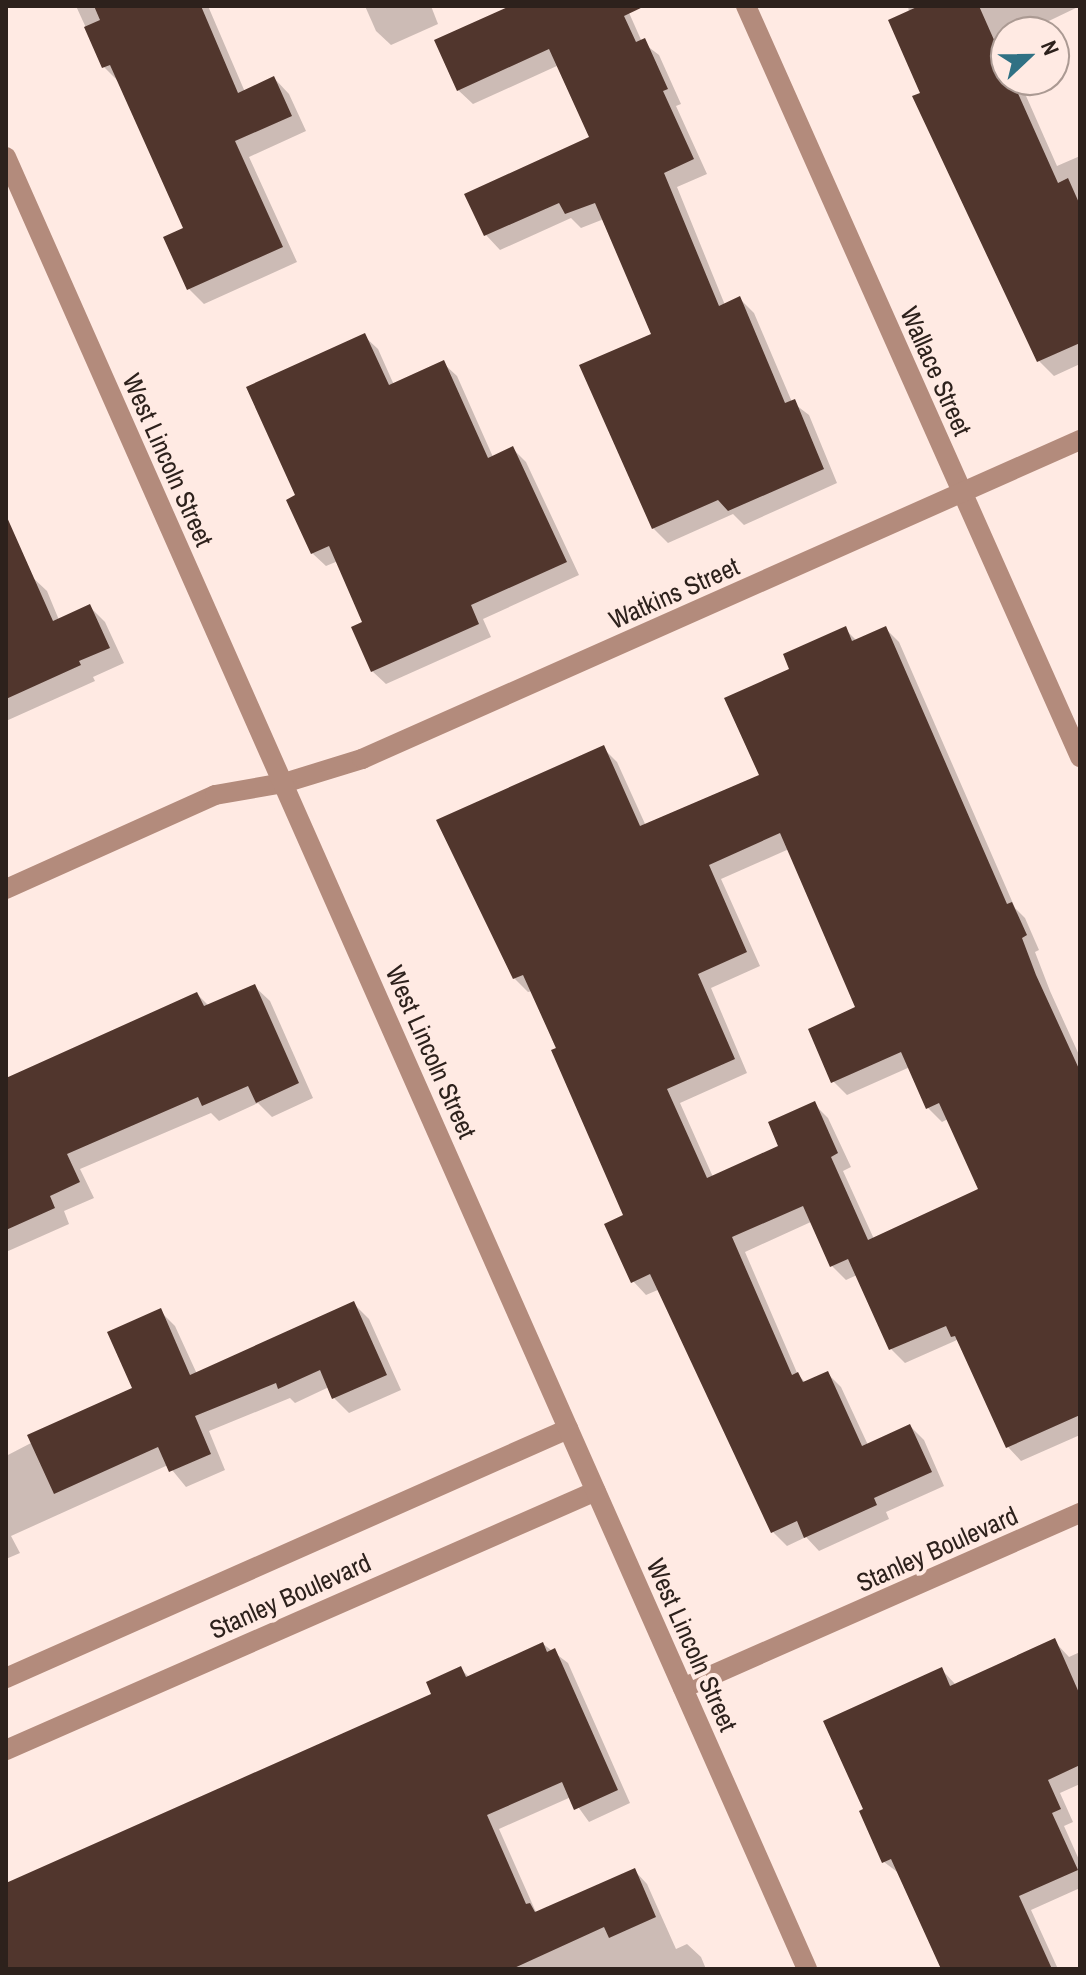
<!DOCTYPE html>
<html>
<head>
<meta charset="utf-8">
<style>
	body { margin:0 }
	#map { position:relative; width:1086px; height:1975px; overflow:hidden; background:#ffeae3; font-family:"Archivo Narrow",sans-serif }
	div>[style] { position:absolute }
	.shadow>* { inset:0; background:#0003 }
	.building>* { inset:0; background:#51362d }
	.minor>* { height:20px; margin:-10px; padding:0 10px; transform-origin:10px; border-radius:10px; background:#b38b7c }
	.tertiary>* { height:20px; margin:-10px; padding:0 10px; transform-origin:10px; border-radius:10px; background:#b38b7c }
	span { translate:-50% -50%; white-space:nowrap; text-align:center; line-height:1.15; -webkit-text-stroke:8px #ffeae3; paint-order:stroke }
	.street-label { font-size:26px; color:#2d211c }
	.frame { position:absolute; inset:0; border:8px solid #2d211c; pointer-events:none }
	.north { position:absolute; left:990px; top:16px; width:80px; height:80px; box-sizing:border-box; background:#ffeae3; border:2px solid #ab9a93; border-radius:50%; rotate:68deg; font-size:22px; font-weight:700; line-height:32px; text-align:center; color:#2d211c }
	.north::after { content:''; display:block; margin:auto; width:28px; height:36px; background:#307184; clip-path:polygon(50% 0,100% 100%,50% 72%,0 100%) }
</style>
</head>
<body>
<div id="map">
	<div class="shadow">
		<div style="clip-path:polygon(76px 6px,208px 6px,245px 92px,274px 78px,289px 94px,306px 131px,249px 157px,297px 262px,204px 304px,189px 289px,186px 229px,119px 82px,104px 67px)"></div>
		<div style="clip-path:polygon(365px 6px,431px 6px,438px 24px,391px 45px,376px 31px)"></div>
		<div style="clip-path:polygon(515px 6px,626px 6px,642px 42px,659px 55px,681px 104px,676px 106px,707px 174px,677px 187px,725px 305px,740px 299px,754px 313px,792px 402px,809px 415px,837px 483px,744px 525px,733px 514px,668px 543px,653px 528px,653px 335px,604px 219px,581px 228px,571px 218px,500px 250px,486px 235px,592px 138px,559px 65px,473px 104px,458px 90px)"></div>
		<div style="clip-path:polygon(908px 6px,1080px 6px,1026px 32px,1006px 32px,1006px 41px,1002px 43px,1006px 52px,1006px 80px,1019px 80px,1057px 166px,1080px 156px,1080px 364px,1054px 376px,1039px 361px,922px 94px)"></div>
		<div style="clip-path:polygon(364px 336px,378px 349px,394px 385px,443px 363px,457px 376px,493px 457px,513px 449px,526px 462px,579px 575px,483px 619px,491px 637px,386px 684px,372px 671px,365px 623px,338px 561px,326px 566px,312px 553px,298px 496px)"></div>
		<div style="clip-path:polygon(31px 576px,47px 591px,59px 620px,89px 606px,105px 622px,124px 663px,93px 677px,95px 681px,6px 721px,6px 583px)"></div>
		<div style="clip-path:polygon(evenodd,885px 628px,899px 642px,1015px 908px,1025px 918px,1039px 950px,1035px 952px,1050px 991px,1080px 1057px,1080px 1435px,1021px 1461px,1008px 1447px,957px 1340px,905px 1363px,891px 1349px,857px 1275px,846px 1280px,832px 1266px,813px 1221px,745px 1252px,798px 1375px,806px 1383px,827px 1373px,841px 1387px,868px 1445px,910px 1426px,924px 1440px,944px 1486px,886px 1512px,889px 1519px,819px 1551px,806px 1537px,787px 1546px,773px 1532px,660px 1289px,646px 1295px,633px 1281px,626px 1216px,532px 991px,528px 992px,514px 978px,603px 748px,617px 762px,646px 826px,761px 776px,792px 670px,845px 629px,857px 641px,885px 628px,789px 849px,858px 1008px,833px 1081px,847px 1095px,910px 1067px,928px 1108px,942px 1122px,948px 1119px,980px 1190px,874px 1239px,843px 1171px,851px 1167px,828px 1118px,814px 1104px,781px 1147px,713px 1177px,680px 1103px,747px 1073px,711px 988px,760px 966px,721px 879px,789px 849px)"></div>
		<div style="clip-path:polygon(254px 986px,270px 1001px,313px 1098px,272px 1117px,258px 1103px,219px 1121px,211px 1113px,80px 1169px,94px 1198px,64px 1211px,69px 1224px,6px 1252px,6px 1080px,197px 994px,209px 1006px)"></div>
		<div style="clip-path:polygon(354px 1304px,369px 1319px,401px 1390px,349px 1413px,334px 1398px,329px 1387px,295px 1403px,290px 1398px,209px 1431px,225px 1470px,186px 1487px,168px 1465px,11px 1536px,20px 1553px,6px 1559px,6px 1456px,135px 1389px,160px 1311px,175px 1326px,197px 1374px)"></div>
		<div style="clip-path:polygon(1054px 1641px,1069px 1657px,1080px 1652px,1080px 1784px,1060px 1793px,1073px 1822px,1064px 1826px,1080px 1862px,1080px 1888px,1031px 1910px,1058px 1969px,942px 1969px,900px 1874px,884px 1862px,942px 1670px,956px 1685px)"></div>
		<div style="clip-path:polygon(543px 1644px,568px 1663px,630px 1803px,589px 1822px,571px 1797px,499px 1829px,535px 1910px,538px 1913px,634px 1870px,647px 1884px,676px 1949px,687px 1944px,701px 1957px,706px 1969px,6px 1969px,6px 1885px,434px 1695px,461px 1669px,469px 1677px)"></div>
	</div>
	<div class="building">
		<div style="clip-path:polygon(94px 6px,201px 6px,238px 93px,274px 76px,292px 116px,235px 141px,283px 247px,187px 290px,163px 237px,183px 228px,110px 65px,102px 68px,84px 27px,100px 20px)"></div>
		<div style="clip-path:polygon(510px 6px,645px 6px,624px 16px,636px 42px,645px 38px,668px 89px,663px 91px,694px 159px,664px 173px,719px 306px,740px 296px,785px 403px,795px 399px,824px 469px,728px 511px,718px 500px,652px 529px,579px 365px,651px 334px,595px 203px,565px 214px,559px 203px,484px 236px,464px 194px,589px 137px,549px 49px,457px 91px,434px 40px)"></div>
		<div style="clip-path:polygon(919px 6px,979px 6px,1006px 67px,1006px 80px,1012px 80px,1058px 183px,1068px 178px,1080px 205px,1080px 343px,1037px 362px,912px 96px,920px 93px,888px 20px)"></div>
		<div style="clip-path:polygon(365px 333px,389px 385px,444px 360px,488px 458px,513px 446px,567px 562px,471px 605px,479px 624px,371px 672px,351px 627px,362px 622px,329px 546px,311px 554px,286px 500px,295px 495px,246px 387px)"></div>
		<div style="clip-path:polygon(6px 515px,53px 621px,90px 604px,110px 648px,79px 661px,81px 665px,6px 699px)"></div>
		<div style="clip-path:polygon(evenodd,846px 626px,852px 641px,886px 626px,1007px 904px,1012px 902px,1027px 935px,1022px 938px,1036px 975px,1080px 1071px,1080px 1415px,1006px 1448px,955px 1336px,951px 1337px,946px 1326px,889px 1350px,848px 1259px,830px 1267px,803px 1206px,732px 1237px,792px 1375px,798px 1372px,803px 1382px,828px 1371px,862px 1446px,910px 1424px,932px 1472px,874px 1498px,877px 1505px,804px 1538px,797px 1521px,771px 1533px,650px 1274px,631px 1283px,604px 1224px,623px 1215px,551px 1050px,556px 1048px,523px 975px,513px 979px,436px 820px,604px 745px,640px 826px,759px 775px,724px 698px,789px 669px,783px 654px,846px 626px,780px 833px,855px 1007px,808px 1029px,831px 1083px,901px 1052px,926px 1109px,939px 1103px,978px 1189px,868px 1240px,831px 1157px,838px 1153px,815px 1101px,768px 1122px,778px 1146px,707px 1178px,667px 1089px,735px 1059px,698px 974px,747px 952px,709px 865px,780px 833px)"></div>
		<div style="clip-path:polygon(255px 984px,299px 1083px,256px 1103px,248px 1086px,202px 1106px,198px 1097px,67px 1154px,80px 1182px,50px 1196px,55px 1208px,6px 1230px,6px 1078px,197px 992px,204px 1006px)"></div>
		<div style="clip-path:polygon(354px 1301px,387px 1375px,332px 1399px,320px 1370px,278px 1389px,276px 1383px,195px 1416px,211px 1454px,169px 1472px,158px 1447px,54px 1494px,27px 1435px,132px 1388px,107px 1332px,161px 1308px,190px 1375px)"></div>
		<div style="clip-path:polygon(1055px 1638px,1080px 1695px,1080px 1765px,1048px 1780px,1061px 1809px,1052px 1813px,1078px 1870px,1019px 1896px,1052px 1969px,941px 1969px,891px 1859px,882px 1863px,859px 1811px,863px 1809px,823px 1721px,942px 1667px,950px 1686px)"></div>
		<div style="clip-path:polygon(543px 1642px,547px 1652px,555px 1648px,618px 1790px,574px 1810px,562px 1782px,487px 1815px,526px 1904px,530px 1903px,535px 1912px,635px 1868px,656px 1917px,609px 1938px,604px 1927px,512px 1969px,6px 1969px,6px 1883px,431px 1694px,426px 1682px,461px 1666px,466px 1677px)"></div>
	</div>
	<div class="minor">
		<div style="left:746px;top:6px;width:822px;rotate:66.02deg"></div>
		<div style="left:6px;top:889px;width:229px;rotate:-24.2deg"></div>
		<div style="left:215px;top:795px;width:70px;rotate:-9.9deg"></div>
		<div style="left:284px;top:783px;width:82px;rotate:-17.1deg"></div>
		<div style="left:362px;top:759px;width:786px;rotate:-23.96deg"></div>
		<div style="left:6px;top:1678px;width:615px;rotate:-23.9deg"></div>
		<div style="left:683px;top:1688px;width:434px;rotate:-23.8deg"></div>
		<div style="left:6px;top:1750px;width:644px;rotate:-23.7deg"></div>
	</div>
	<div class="tertiary">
		<div style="left:6px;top:157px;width:1981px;rotate:66.15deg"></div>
	</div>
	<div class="street-label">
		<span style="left:936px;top:371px;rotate:66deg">Wallace Street</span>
		<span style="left:168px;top:460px;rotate:66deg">West Lincoln Street</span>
		<span style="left:674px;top:593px;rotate:-24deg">Watkins Street</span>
		<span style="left:431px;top:1052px;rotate:66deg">West Lincoln Street</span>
		<span style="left:937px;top:1549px;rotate:-24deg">Stanley Boulevard</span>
		<span style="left:290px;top:1596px;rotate:-24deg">Stanley Boulevard</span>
		<span style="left:692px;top:1645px;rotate:66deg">West Lincoln Street</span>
	</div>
	<div class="frame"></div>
	<div class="north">N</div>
</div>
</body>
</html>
